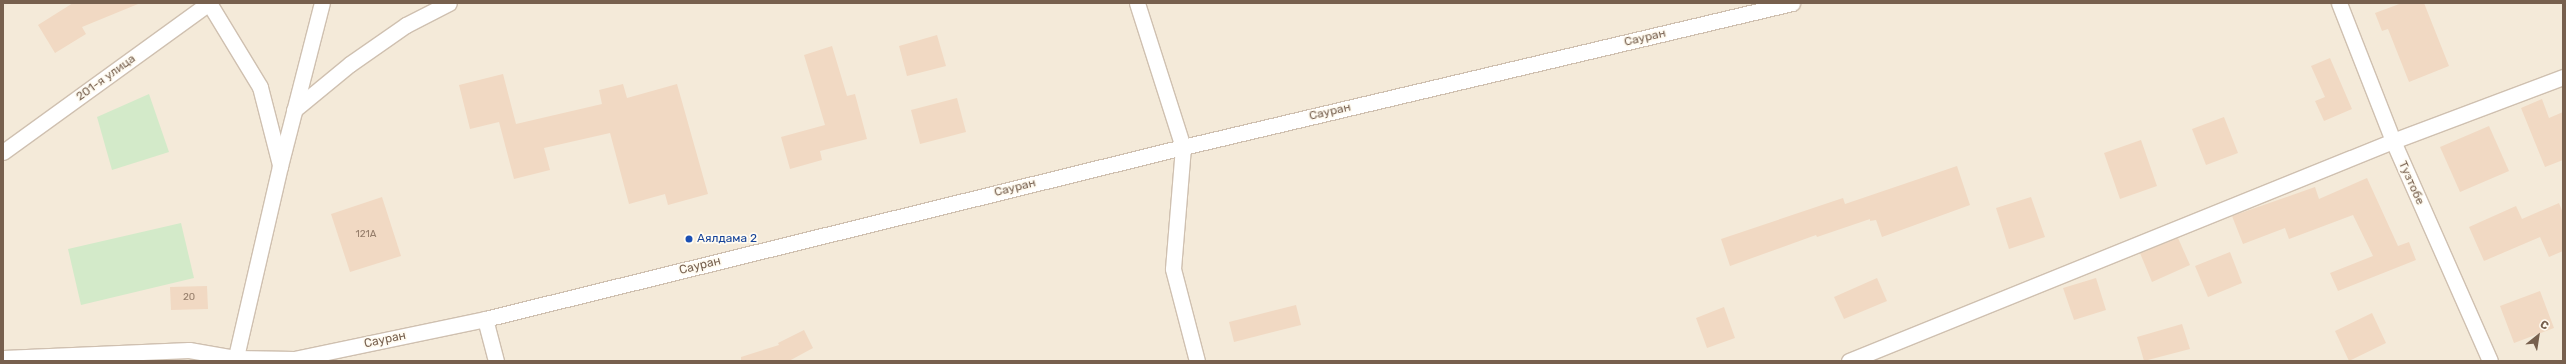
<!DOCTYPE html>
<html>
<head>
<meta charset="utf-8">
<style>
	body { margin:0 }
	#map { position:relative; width:2566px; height:364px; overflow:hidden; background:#fcf7eb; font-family:Rubik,sans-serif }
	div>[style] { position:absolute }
	.residential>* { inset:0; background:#f4ead9 }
	.green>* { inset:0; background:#d3eac9 }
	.building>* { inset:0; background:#f1d9c3 }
	.roads { filter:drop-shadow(1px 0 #cfc0b0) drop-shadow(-1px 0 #cfc0b0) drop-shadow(0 1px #cfc0b0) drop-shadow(0 -1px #cfc0b0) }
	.minor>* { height:15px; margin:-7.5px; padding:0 7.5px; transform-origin:7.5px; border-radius:7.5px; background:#fff }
	.dots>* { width:11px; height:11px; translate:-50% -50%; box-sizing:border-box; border:2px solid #fffbf1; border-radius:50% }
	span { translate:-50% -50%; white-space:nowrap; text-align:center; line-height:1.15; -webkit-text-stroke:3.5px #fffbf1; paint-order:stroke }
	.number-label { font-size:10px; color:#967e6b }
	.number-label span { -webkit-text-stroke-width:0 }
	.street-label { font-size:12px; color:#77604e }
	.transit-label { font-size:12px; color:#164399 }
	.left { translate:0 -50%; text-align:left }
	.frame { position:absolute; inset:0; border:4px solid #77604e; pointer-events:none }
	.north { position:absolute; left:2518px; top:316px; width:40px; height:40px; -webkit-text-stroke:3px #fffbf1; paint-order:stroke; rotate:30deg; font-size:11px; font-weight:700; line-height:16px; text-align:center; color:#77604e }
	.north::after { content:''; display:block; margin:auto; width:14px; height:18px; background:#77604e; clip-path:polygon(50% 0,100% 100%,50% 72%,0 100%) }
</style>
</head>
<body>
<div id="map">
	<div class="residential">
		<div style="clip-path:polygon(3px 3px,2563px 3px,2563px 361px,3px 361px)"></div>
	</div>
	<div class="green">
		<div style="clip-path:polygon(149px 94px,169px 152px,112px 170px,97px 117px)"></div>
		<div style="clip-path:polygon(181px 223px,194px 278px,81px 305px,68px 249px)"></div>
	</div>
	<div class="building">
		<div style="clip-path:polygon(73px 3px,138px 3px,138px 4px,82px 27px,86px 34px,55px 53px,38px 25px)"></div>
		<div style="clip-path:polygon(2402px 3px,2424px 3px,2449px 66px,2409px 82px,2388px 29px,2382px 31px,2375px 13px)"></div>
		<div style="clip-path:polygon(937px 35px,946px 66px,907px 76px,899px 46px)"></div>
		<div style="clip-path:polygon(832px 46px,847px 96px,855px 94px,867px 139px,820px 151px,822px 160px,790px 169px,781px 137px,825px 125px,804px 55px)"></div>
		<div style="clip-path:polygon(2330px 58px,2352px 109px,2324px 121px,2315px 101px,2325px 97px,2311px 66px)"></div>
		<div style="clip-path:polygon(503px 74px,516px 124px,602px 104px,599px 90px,623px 84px,627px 98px,677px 84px,708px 194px,668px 205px,665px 194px,629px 204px,610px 133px,544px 148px,550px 170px,514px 179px,499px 122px,470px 129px,459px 85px)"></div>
		<div style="clip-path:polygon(957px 98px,966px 132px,920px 144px,911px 110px)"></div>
		<div style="clip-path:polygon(2542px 99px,2549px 118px,2563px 112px,2563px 160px,2545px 167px,2521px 108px)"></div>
		<div style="clip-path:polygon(2224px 117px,2238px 153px,2206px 165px,2192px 129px)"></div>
		<div style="clip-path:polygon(2489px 126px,2509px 171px,2460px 192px,2440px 147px)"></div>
		<div style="clip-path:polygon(2141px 140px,2157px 186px,2120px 199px,2104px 153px)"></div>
		<div style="clip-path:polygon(1957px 166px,1970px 205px,1882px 237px,1876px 220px,1870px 221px,1870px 219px,1817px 237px,1816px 235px,1730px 266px,1721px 239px,1843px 198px,1845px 204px)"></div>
		<div style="clip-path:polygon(2367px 178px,2398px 246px,2409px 242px,2416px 260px,2338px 291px,2330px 273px,2373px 256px,2353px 215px,2289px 239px,2285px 228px,2243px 244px,2232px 216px,2315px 187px,2319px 199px)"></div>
		<div style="clip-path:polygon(382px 197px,401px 256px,350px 272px,331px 214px)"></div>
		<div style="clip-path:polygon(2031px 197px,2045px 237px,2009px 249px,1996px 208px)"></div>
		<div style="clip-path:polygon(2559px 203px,2563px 213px,2563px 251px,2549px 257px,2540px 237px,2484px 261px,2469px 227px,2516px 206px,2522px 219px)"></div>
		<div style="clip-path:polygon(2178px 238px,2190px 265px,2152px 282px,2140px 253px)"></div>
		<div style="clip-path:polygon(2230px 252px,2242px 283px,2208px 297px,2195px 266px)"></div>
		<div style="clip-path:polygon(1877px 278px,1887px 301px,1844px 319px,1834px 297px)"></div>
		<div style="clip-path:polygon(2096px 278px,2106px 310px,2074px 320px,2063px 288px)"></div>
		<div style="clip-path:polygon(207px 286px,208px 309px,171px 310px,170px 287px)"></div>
		<div style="clip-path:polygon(2540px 291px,2554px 328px,2514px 343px,2500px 306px)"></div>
		<div style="clip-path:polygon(1296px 305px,1301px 325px,1234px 342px,1229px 322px)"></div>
		<div style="clip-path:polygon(1724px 307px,1735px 338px,1707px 348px,1696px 318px)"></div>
		<div style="clip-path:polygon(2372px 313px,2386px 343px,2349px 361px,2335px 331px)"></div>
		<div style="clip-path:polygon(2182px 324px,2190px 349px,2144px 361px,2137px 337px)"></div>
		<div style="clip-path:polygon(804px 330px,813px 348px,789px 361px,741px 361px,741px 357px,779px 345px,778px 343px)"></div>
	</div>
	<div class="roads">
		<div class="minor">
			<div style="left:209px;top:3px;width:98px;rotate:58.7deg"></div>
			<div style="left:260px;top:87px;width:81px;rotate:75.6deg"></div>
			<div style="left:1137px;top:3px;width:151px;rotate:72.3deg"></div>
			<div style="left:1183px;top:147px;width:122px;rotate:94.7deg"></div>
			<div style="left:1173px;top:269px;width:95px;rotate:75.4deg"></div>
			<div style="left:2339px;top:3px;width:148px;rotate:68.6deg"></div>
			<div style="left:2393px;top:141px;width:240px;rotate:66.2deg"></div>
			<div style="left:294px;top:110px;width:72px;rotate:-39.4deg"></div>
			<div style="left:350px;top:64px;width:68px;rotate:-34.9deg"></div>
			<div style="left:406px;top:25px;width:48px;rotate:-27.1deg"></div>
			<div style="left:3px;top:152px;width:254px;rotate:-35.9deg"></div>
			<div style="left:485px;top:319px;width:43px;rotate:75.3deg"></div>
			<div style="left:3px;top:358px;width:186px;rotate:-2.5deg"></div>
			<div style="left:189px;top:350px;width:48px;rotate:9.7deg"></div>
			<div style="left:236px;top:358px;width:58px;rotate:1deg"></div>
			<div style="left:294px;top:359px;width:195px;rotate:-11.8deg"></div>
			<div style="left:485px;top:319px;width:719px;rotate:-13.84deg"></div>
			<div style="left:1183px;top:147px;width:626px;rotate:-13.3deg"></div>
			<div style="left:235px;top:361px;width:200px;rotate:-77deg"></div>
			<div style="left:280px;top:166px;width:168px;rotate:-75.6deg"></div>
			<div style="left:1849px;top:361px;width:587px;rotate:-22.02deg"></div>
			<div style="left:2393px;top:141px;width:182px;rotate:-20.6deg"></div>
		</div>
	</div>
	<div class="dots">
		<div style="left:689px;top:239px;background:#1a4fb4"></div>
	</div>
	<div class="number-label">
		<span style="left:366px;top:235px">121А</span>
		<span style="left:189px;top:298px">20</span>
	</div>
	<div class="street-label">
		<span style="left:1645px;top:38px;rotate:-13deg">Сауран</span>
		<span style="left:106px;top:78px;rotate:-36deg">201-я улица</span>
		<span style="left:1330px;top:112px;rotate:-13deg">Сауран</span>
		<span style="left:2411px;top:183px;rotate:66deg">Тузтобе</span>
		<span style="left:1015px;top:188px;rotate:-14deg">Сауран</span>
		<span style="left:700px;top:266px;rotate:-14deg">Сауран</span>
		<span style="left:385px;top:340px;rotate:-12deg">Сауран</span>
	</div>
	<div class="transit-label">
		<span class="left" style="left:697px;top:239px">Аялдама 2</span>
	</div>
	<div class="frame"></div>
	<div class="north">С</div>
</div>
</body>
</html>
